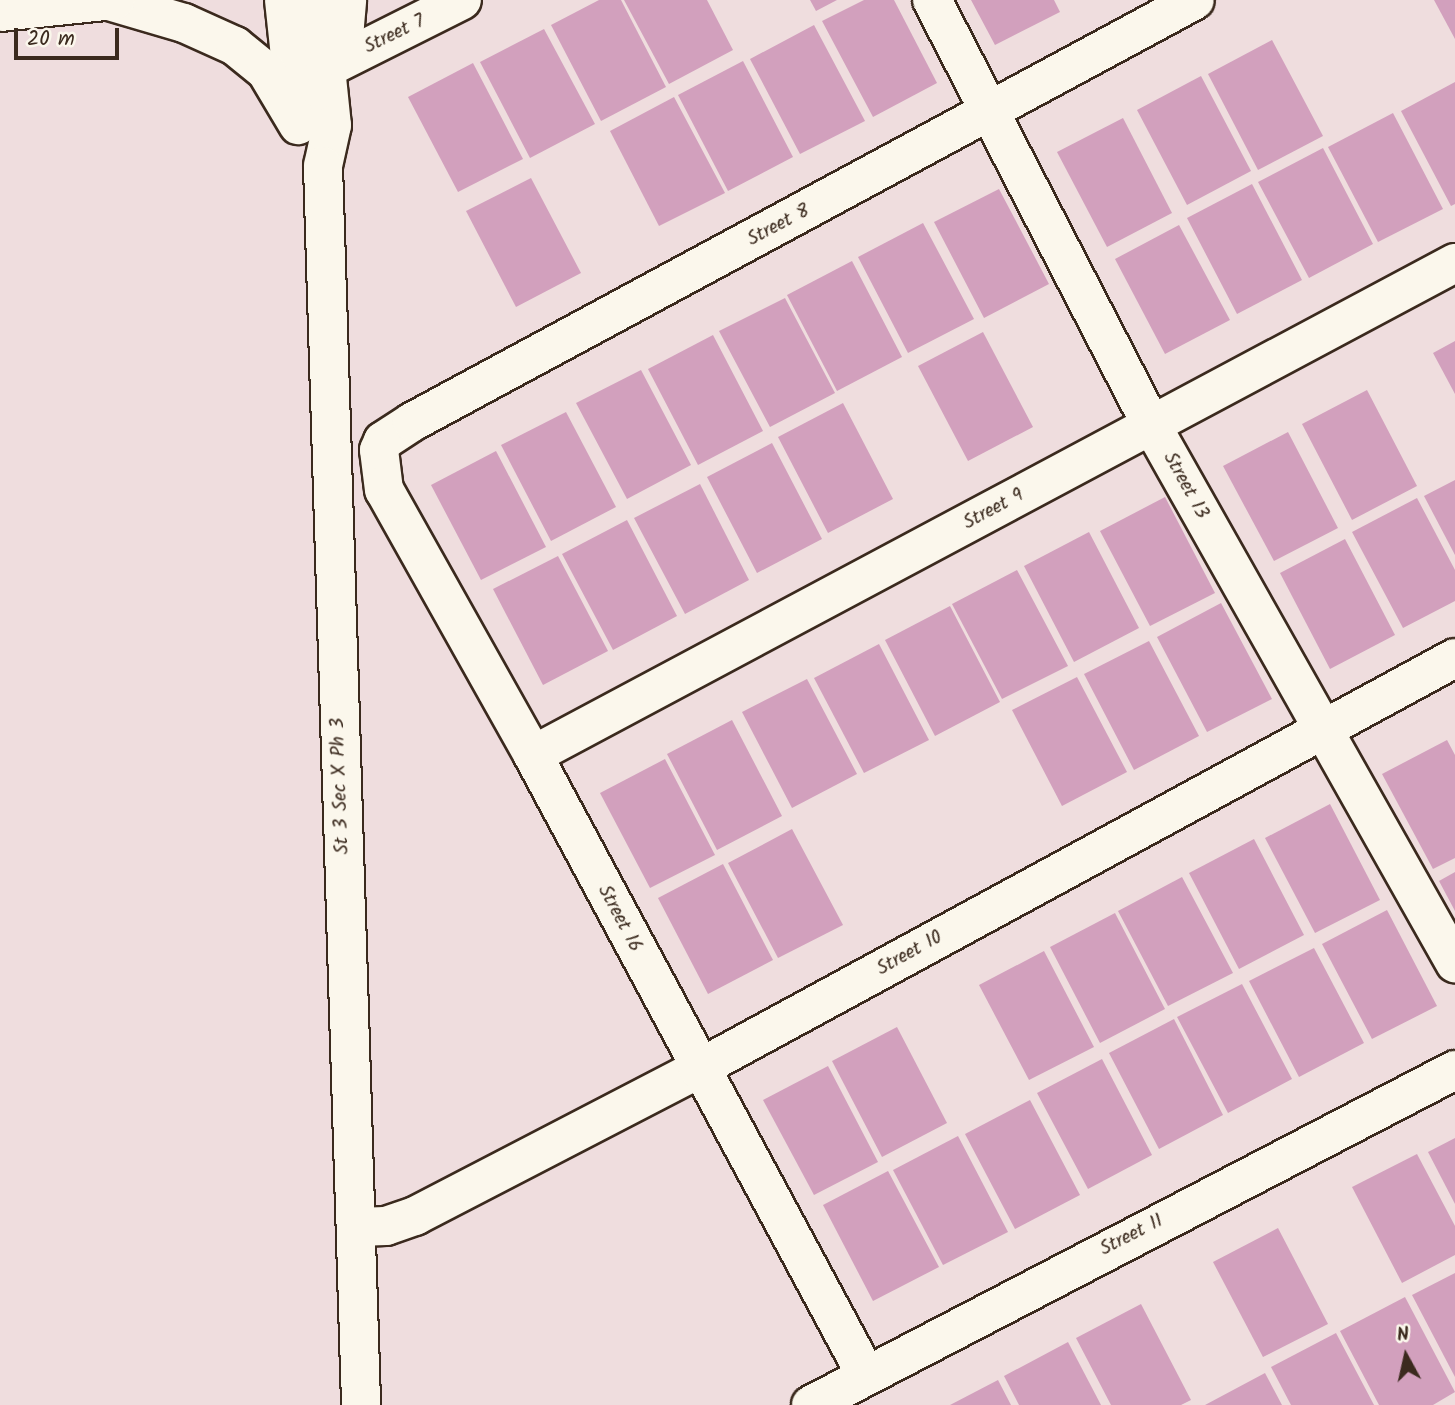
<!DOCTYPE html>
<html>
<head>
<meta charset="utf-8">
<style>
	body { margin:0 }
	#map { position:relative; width:1455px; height:1405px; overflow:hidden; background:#efddde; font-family:Kalam,sans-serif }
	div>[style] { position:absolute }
	.building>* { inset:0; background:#d2a0bd }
	.roads { filter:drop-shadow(2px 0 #3b2a1e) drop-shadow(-2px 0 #3b2a1e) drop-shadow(0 2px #3b2a1e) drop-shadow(0 -2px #3b2a1e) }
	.minor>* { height:38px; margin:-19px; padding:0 19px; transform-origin:19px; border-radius:19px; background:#fbf7ec }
	.major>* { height:38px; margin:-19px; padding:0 19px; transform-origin:19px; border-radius:19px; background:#fbf7ec }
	span { translate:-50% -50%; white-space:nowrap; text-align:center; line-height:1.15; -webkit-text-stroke:5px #fbf7ec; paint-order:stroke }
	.street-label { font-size:19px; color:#3b2a1e }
	.north { position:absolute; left:1371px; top:1321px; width:70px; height:70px; -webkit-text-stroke:5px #fbf7ec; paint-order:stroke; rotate:352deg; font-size:19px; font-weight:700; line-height:28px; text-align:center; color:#3b2a1e }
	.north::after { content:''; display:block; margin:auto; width:24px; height:32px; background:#3b2a1e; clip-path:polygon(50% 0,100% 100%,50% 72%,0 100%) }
	.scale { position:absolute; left:14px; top:28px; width:105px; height:32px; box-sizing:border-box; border:4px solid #3b2a1e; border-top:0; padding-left:9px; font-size:21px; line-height:24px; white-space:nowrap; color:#3b2a1e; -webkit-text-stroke:5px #fbf7ec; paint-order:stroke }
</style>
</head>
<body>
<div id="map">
	<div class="building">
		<div style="clip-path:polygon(599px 0,621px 0,666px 87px,601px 121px,551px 25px)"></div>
		<div style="clip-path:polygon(624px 0,707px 0,733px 50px,669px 84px)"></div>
		<div style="clip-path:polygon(810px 0,837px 0,816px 11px)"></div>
		<div style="clip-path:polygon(864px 0,894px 0,937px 83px,873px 117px,822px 21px)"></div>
		<div style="clip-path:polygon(971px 0,1054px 0,1060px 12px,995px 45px)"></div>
		<div style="clip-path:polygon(1434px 0,1455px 0,1455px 39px)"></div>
		<div style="clip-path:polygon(814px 25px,865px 121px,800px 154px,750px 59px)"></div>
		<div style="clip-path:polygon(544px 29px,595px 124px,530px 158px,480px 62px)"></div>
		<div style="clip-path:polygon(1272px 40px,1323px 136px,1258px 170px,1208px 74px)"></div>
		<div style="clip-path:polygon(743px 61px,793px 157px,728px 191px,678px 95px)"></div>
		<div style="clip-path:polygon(473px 63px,523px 159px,458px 192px,408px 97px)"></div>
		<div style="clip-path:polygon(1201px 76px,1251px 171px,1187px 205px,1137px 110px)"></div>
		<div style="clip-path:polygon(1455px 82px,1455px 204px,1451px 206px,1401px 111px)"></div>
		<div style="clip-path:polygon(674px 97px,725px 193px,659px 226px,610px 131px)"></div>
		<div style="clip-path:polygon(1393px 113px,1443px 209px,1378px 242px,1328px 147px)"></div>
		<div style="clip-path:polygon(1123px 118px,1172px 213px,1107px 247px,1057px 152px)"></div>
		<div style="clip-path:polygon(1323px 148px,1373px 244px,1309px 278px,1258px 182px)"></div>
		<div style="clip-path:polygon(531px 178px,581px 273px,516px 307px,466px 211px)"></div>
		<div style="clip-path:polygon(1252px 184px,1302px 280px,1237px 314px,1187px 218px)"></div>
		<div style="clip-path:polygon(999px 189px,1049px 284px,984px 318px,934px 222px)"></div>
		<div style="clip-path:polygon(923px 223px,974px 319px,908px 353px,858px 257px)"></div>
		<div style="clip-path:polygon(1179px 225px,1230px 320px,1165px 354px,1115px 259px)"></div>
		<div style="clip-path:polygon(852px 261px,902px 357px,837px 391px,787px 295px)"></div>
		<div style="clip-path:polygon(785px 298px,835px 393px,770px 427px,719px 331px)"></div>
		<div style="clip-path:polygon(983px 332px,1033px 427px,968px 461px,918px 366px)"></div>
		<div style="clip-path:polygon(713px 335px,763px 431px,698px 465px,648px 369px)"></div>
		<div style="clip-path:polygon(1455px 341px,1455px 394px,1433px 353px)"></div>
		<div style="clip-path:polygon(641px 370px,691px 465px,627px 499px,576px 403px)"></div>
		<div style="clip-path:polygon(1367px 390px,1417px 486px,1352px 520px,1302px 424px)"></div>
		<div style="clip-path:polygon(843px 403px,893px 499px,828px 533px,778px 437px)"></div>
		<div style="clip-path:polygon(566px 412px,616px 507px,551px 541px,501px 445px)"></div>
		<div style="clip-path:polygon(1288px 432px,1338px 528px,1274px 561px,1223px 466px)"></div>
		<div style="clip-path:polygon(772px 443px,822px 539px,757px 573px,707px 477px)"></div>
		<div style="clip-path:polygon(496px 451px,546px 547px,481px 580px,431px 485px)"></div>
		<div style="clip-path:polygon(1455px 480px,1455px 555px,1424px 496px)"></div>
		<div style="clip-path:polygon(700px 484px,749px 580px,685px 614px,634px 518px)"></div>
		<div style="clip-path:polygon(1165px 497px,1215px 593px,1150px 626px,1100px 531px)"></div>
		<div style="clip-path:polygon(1417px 498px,1455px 570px,1455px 601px,1403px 628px,1352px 532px)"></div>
		<div style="clip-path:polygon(627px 520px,677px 616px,613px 650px,562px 554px)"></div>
		<div style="clip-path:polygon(1089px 532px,1139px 628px,1074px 662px,1024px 566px)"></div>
		<div style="clip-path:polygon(1345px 539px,1395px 635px,1330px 669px,1280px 573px)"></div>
		<div style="clip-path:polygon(558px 556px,608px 651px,543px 685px,493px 589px)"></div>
		<div style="clip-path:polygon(1017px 570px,1068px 666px,1002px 699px,952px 604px)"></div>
		<div style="clip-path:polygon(1221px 603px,1272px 699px,1207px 732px,1157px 637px)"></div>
		<div style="clip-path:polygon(950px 606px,1000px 702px,935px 736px,885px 640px)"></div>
		<div style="clip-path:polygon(1149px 641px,1199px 736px,1134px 770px,1084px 674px)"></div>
		<div style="clip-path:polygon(879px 644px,929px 740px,864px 773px,814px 678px)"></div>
		<div style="clip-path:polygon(1077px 677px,1127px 772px,1062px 806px,1012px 710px)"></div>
		<div style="clip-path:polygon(807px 679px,857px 774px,792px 808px,742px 712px)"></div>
		<div style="clip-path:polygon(732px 720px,782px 816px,717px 850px,667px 754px)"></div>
		<div style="clip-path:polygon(1447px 740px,1455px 755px,1455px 858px,1433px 869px,1382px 774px)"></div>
		<div style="clip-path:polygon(665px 759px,715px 855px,650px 888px,600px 793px)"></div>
		<div style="clip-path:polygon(1330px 804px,1380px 900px,1315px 933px,1265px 838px)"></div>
		<div style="clip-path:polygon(792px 829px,843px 925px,778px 958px,728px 863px)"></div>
		<div style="clip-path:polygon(1254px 839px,1304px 935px,1239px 969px,1189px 873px)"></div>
		<div style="clip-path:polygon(723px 864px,773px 960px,708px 994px,658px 898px)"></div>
		<div style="clip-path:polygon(1455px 872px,1455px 911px,1439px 881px)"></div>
		<div style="clip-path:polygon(1182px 877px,1233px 973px,1168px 1006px,1118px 911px)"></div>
		<div style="clip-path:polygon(1387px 910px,1437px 1006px,1372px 1039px,1322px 944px)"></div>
		<div style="clip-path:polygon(1115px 913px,1165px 1009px,1100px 1043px,1050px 947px)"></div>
		<div style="clip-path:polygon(1314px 948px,1364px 1043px,1299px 1077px,1249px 981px)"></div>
		<div style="clip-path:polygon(1044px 951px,1094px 1047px,1029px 1080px,979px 985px)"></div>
		<div style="clip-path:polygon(1242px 984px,1292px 1079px,1228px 1113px,1177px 1017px)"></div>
		<div style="clip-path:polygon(1174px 1019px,1223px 1115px,1159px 1149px,1109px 1053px)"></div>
		<div style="clip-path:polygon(897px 1027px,947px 1123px,882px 1157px,832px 1061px)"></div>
		<div style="clip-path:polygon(1102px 1059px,1152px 1155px,1088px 1189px,1037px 1093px)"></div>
		<div style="clip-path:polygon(828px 1066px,878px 1162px,814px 1195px,763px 1100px)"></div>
		<div style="clip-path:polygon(1030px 1100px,1080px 1195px,1015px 1229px,965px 1134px)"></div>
		<div style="clip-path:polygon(958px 1136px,1008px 1232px,943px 1265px,893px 1170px)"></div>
		<div style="clip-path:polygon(1455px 1138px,1455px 1204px,1428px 1152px)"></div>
		<div style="clip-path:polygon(1417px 1154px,1455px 1226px,1455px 1255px,1402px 1283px,1352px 1187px)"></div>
		<div style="clip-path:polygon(888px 1171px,939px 1267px,873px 1301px,823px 1205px)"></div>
		<div style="clip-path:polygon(1278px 1228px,1328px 1324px,1263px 1357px,1213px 1262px)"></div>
		<div style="clip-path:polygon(1455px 1273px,1455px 1377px,1412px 1295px)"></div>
		<div style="clip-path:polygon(1405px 1297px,1455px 1392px,1433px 1405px,1379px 1405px,1340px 1331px)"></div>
		<div style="clip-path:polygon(1141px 1304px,1191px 1400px,1181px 1405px,1111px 1405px,1076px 1338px)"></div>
		<div style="clip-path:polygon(1336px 1333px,1374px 1405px,1291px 1405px,1271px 1367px)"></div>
		<div style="clip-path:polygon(1068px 1342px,1101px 1405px,1019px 1405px,1004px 1376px)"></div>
		<div style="clip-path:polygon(1265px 1373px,1282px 1405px,1205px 1405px)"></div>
		<div style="clip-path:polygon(998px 1380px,1011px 1405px,950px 1405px)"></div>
	</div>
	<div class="roads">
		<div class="minor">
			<div style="left:932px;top:0;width:479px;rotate:62.7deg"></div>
			<div style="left:1152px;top:426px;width:617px;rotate:60.57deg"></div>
			<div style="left:327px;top:68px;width:151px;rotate:-26.7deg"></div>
			<div style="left:533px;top:755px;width:1045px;rotate:-28.09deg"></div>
			<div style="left:356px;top:1227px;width:30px;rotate:-2deg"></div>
			<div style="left:386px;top:1226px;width:31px;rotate:-19deg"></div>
			<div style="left:415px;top:1216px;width:319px;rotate:-27.4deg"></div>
			<div style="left:698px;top:1069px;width:861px;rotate:-28.5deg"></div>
			<div style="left:865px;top:1373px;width:702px;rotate:-118.25deg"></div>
			<div style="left:533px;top:755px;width:304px;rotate:-119.3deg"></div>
			<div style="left:384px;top:490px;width:40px;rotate:-97.1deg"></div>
			<div style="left:379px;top:450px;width:10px;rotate:-66deg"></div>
			<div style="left:383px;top:441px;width:35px;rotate:-33deg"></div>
			<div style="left:412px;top:422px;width:889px;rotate:-28.32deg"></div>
			<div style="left:811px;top:1405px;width:726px;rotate:-27.48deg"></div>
		</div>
		<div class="major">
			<div style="left:284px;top:0;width:113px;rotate:83.9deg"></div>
			<div style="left:319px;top:0;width:126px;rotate:84.1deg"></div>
			<div style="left:332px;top:125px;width:42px;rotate:102.4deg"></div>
			<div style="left:323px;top:166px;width:1240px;rotate:88.24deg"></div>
			<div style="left:109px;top:1px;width:78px;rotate:16.3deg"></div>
			<div style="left:184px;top:23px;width:56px;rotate:24.3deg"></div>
			<div style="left:235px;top:46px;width:40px;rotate:39deg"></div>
			<div style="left:266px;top:71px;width:63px;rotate:59.3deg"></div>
			<div style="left:0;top:12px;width:116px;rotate:-6deg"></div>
			<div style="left:329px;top:56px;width:35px;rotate:-63deg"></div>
			<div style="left:345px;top:25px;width:25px;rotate:-85deg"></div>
		</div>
	</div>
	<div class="street-label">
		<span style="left:395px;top:35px;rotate:-26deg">Street 7</span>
		<span style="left:779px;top:226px;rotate:-28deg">Street 8</span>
		<span style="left:1185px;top:486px;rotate:61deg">Street 13</span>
		<span style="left:994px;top:510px;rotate:-28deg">Street 9</span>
		<span style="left:341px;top:786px;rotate:-92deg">St 3 Sec X Ph 3</span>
		<span style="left:619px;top:919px;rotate:62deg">Street 16</span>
		<span style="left:910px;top:954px;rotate:-29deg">Street 10</span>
		<span style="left:1132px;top:1236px;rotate:-27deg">Street 11</span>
	</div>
	<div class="north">N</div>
	<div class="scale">20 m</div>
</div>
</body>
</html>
